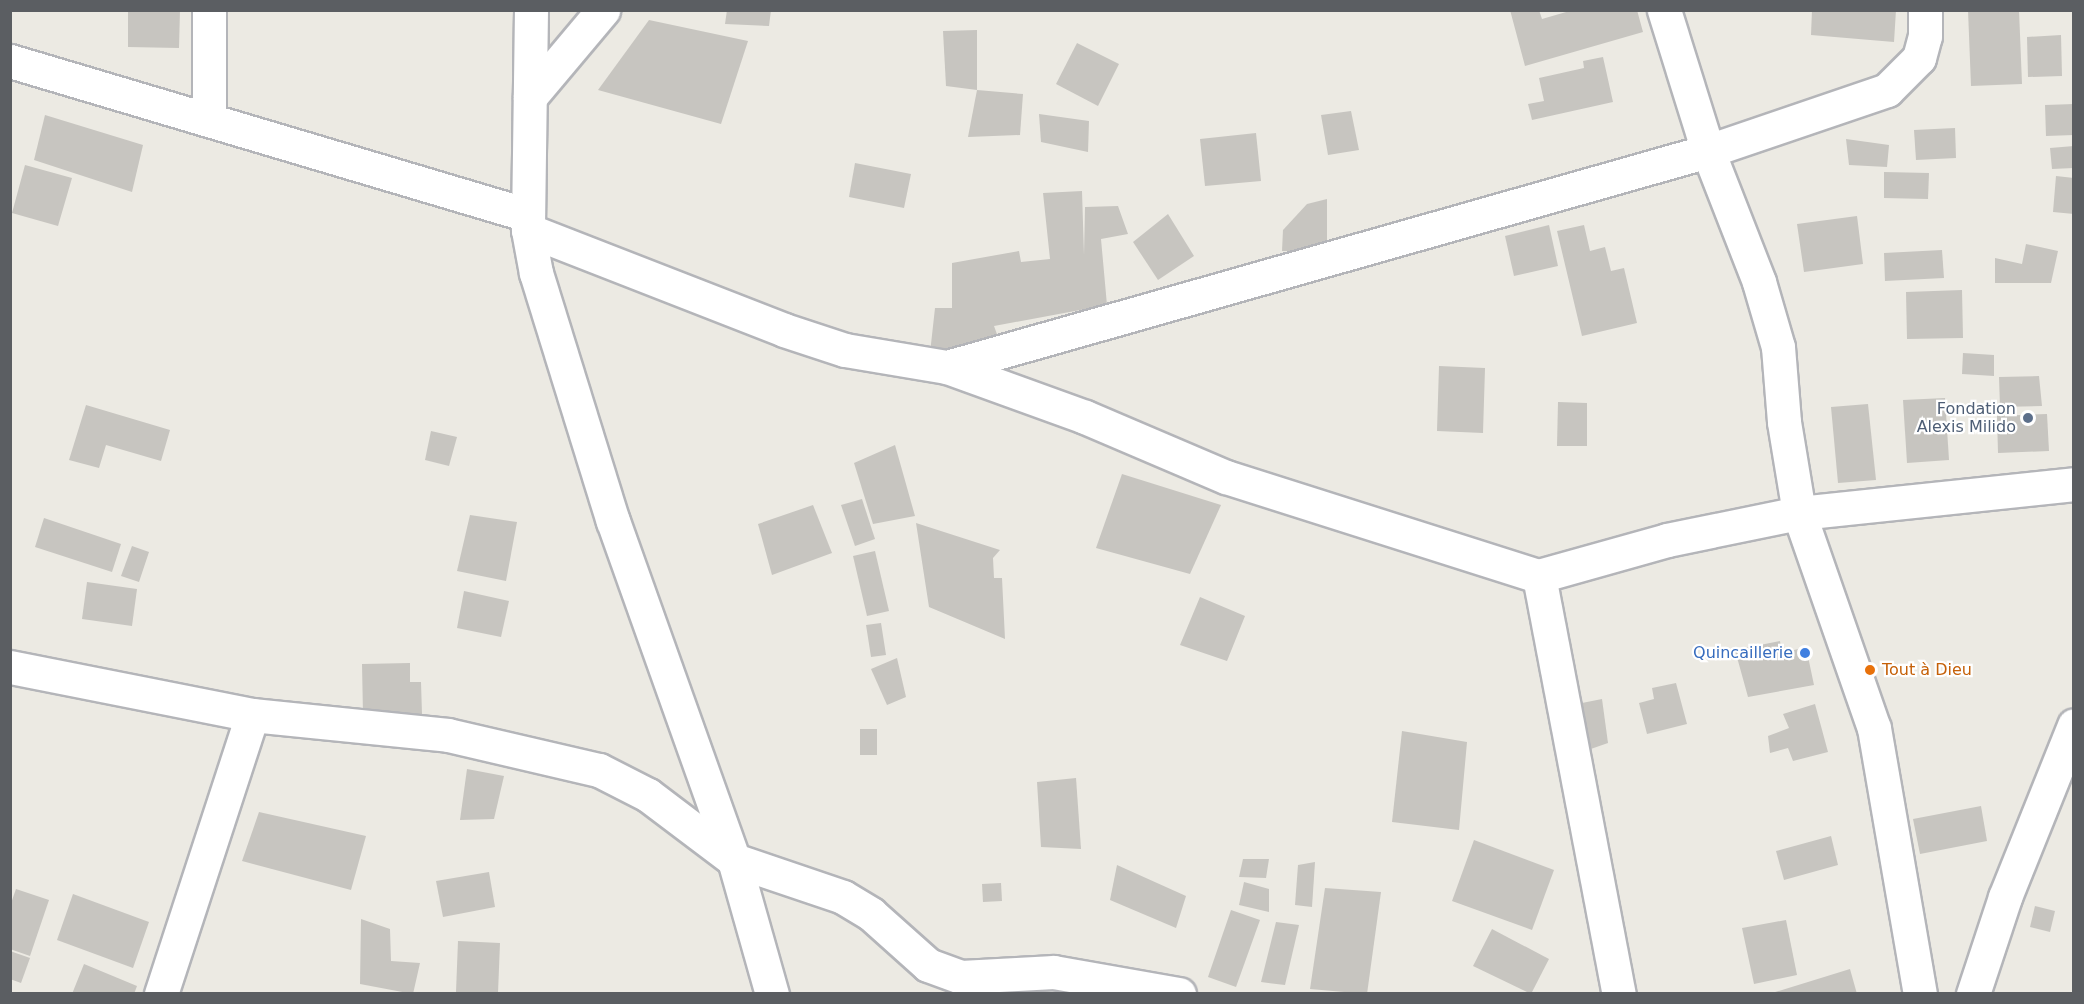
<!DOCTYPE html>
<html>
<head>
<meta charset="utf-8">
<style>
	body { margin:0 }
	#map { position:relative; width:2084px; height:1004px; overflow:hidden; background:#eceae3; font-family:"DejaVu Sans",sans-serif }
	div>[style] { position:absolute }
	.building>* { inset:0; background:#c7c5c0 }
	.roads { filter:drop-shadow(2px 0 #b4b5b9) drop-shadow(-2px 0 #b4b5b9) drop-shadow(0 2px #b4b5b9) drop-shadow(0 -2px #b4b5b9) }
	.minor>* { height:33px; margin:-16.5px; padding:0 16.5px; transform-origin:16.5px; border-radius:16.5px; background:#fff }
	.dots>* { width:16px; height:16px; translate:-50% -50%; box-sizing:border-box; border:3px solid #fff; border-radius:50% }
	span { translate:-50% -50%; white-space:nowrap; text-align:center; line-height:1.15; -webkit-text-stroke:4.5px #fff; paint-order:stroke }
	.service-label { font-size:16px; color:#4e5e75 }
	.right { translate:-100% -50%; text-align:right }
	.shop-label { font-size:16px; color:#366cbe }
	.food-label { font-size:16px; color:#c56008 }
	.left { translate:0 -50%; text-align:left }
	.frame { position:absolute; inset:0; border:12px solid #5b5e62; pointer-events:none }
</style>
</head>
<body>
<div id="map">
	<div class="building">
		<div style="clip-path:polygon(128px 10px,180px 10px,179px 48px,128px 47px)"></div>
		<div style="clip-path:polygon(727px 10px,771px 10px,769px 26px,725px 24px)"></div>
		<div style="clip-path:polygon(1510px 10px,1539px 10px,1542px 19px,1573px 10px,1637px 10px,1643px 32px,1525px 66px)"></div>
		<div style="clip-path:polygon(1812px 10px,1896px 10px,1894px 42px,1811px 35px)"></div>
		<div style="clip-path:polygon(1968px 10px,2019px 10px,2022px 84px,1971px 86px)"></div>
		<div style="clip-path:polygon(649px 20px,748px 41px,721px 124px,598px 90px)"></div>
		<div style="clip-path:polygon(977px 30px,977px 90px,946px 86px,943px 31px)"></div>
		<div style="clip-path:polygon(2061px 35px,2062px 76px,2028px 77px,2027px 37px)"></div>
		<div style="clip-path:polygon(1077px 43px,1119px 64px,1098px 106px,1056px 84px)"></div>
		<div style="clip-path:polygon(1603px 57px,1613px 102px,1532px 120px,1528px 104px,1544px 101px,1539px 78px,1584px 68px,1583px 61px)"></div>
		<div style="clip-path:polygon(977px 90px,1023px 94px,1020px 135px,968px 137px)"></div>
		<div style="clip-path:polygon(2074px 104px,2074px 135px,2046px 136px,2045px 105px)"></div>
		<div style="clip-path:polygon(1351px 111px,1359px 150px,1328px 155px,1321px 115px)"></div>
		<div style="clip-path:polygon(1039px 114px,1089px 121px,1088px 152px,1041px 142px)"></div>
		<div style="clip-path:polygon(45px 115px,143px 145px,132px 192px,34px 160px)"></div>
		<div style="clip-path:polygon(1955px 128px,1956px 158px,1916px 160px,1914px 130px)"></div>
		<div style="clip-path:polygon(1256px 133px,1261px 181px,1205px 186px,1200px 139px)"></div>
		<div style="clip-path:polygon(1846px 139px,1889px 145px,1887px 167px,1849px 165px)"></div>
		<div style="clip-path:polygon(2074px 146px,2074px 168px,2052px 169px,2050px 148px)"></div>
		<div style="clip-path:polygon(855px 163px,911px 174px,904px 208px,849px 197px)"></div>
		<div style="clip-path:polygon(25px 165px,72px 178px,58px 226px,12px 213px)"></div>
		<div style="clip-path:polygon(1884px 172px,1929px 173px,1928px 199px,1884px 198px)"></div>
		<div style="clip-path:polygon(2056px 176px,2074px 178px,2074px 214px,2053px 212px)"></div>
		<div style="clip-path:polygon(1082px 191px,1084px 255px,1085px 207px,1118px 206px,1128px 234px,1101px 239px,1107px 305px,994px 326px,998px 337px,930px 353px,935px 308px,952px 308px,952px 263px,1019px 251px,1021px 262px,1050px 259px,1043px 193px)"></div>
		<div style="clip-path:polygon(1327px 199px,1327px 251px,1282px 251px,1283px 230px,1307px 204px)"></div>
		<div style="clip-path:polygon(1168px 214px,1194px 256px,1158px 280px,1133px 242px)"></div>
		<div style="clip-path:polygon(1857px 216px,1863px 264px,1804px 272px,1797px 224px)"></div>
		<div style="clip-path:polygon(1549px 225px,1558px 266px,1514px 276px,1505px 236px)"></div>
		<div style="clip-path:polygon(1584px 225px,1590px 251px,1605px 247px,1611px 271px,1624px 268px,1637px 323px,1582px 336px,1557px 231px)"></div>
		<div style="clip-path:polygon(2026px 244px,2058px 251px,2051px 283px,1995px 283px,1995px 258px,2022px 264px)"></div>
		<div style="clip-path:polygon(1942px 250px,1944px 278px,1885px 281px,1884px 253px)"></div>
		<div style="clip-path:polygon(1962px 290px,1963px 338px,1907px 339px,1906px 292px)"></div>
		<div style="clip-path:polygon(1963px 353px,1994px 355px,1994px 376px,1962px 374px)"></div>
		<div style="clip-path:polygon(1439px 366px,1485px 368px,1483px 433px,1437px 431px)"></div>
		<div style="clip-path:polygon(2039px 376px,2042px 406px,2000px 407px,1999px 377px)"></div>
		<div style="clip-path:polygon(1945px 398px,1949px 460px,1907px 463px,1903px 400px)"></div>
		<div style="clip-path:polygon(1558px 402px,1587px 403px,1587px 446px,1557px 446px)"></div>
		<div style="clip-path:polygon(1868px 404px,1876px 480px,1838px 483px,1831px 407px)"></div>
		<div style="clip-path:polygon(86px 405px,170px 430px,161px 461px,106px 445px,99px 468px,69px 460px)"></div>
		<div style="clip-path:polygon(2047px 414px,2049px 451px,1998px 453px,1997px 416px)"></div>
		<div style="clip-path:polygon(431px 431px,457px 437px,449px 466px,425px 460px)"></div>
		<div style="clip-path:polygon(895px 445px,915px 516px,873px 524px,854px 463px)"></div>
		<div style="clip-path:polygon(1122px 474px,1221px 505px,1190px 574px,1096px 548px)"></div>
		<div style="clip-path:polygon(862px 499px,875px 539px,855px 546px,841px 505px)"></div>
		<div style="clip-path:polygon(813px 505px,832px 553px,772px 575px,758px 524px)"></div>
		<div style="clip-path:polygon(470px 515px,517px 522px,506px 581px,457px 571px)"></div>
		<div style="clip-path:polygon(44px 518px,121px 544px,112px 572px,35px 547px)"></div>
		<div style="clip-path:polygon(916px 523px,1000px 550px,993px 558px,994px 578px,1002px 578px,1005px 639px,929px 607px)"></div>
		<div style="clip-path:polygon(132px 546px,149px 552px,139px 582px,121px 576px)"></div>
		<div style="clip-path:polygon(875px 551px,889px 611px,867px 616px,853px 556px)"></div>
		<div style="clip-path:polygon(87px 582px,137px 589px,132px 626px,82px 619px)"></div>
		<div style="clip-path:polygon(464px 591px,509px 601px,501px 637px,457px 628px)"></div>
		<div style="clip-path:polygon(1200px 597px,1245px 616px,1227px 661px,1180px 645px)"></div>
		<div style="clip-path:polygon(881px 623px,886px 655px,871px 657px,866px 625px)"></div>
		<div style="clip-path:polygon(1780px 641px,1782px 653px,1806px 647px,1814px 685px,1748px 697px,1735px 650px)"></div>
		<div style="clip-path:polygon(897px 658px,906px 697px,887px 705px,871px 669px)"></div>
		<div style="clip-path:polygon(410px 663px,410px 682px,421px 682px,422px 714px,363px 715px,362px 664px)"></div>
		<div style="clip-path:polygon(1676px 683px,1687px 724px,1647px 734px,1639px 703px,1654px 699px,1652px 688px)"></div>
		<div style="clip-path:polygon(1602px 699px,1608px 743px,1585px 751px,1577px 704px)"></div>
		<div style="clip-path:polygon(1815px 704px,1828px 752px,1793px 761px,1788px 748px,1770px 753px,1768px 736px,1789px 728px,1783px 714px)"></div>
		<div style="clip-path:polygon(860px 729px,877px 729px,877px 755px,860px 755px)"></div>
		<div style="clip-path:polygon(1402px 731px,1467px 742px,1459px 830px,1392px 822px)"></div>
		<div style="clip-path:polygon(467px 769px,504px 776px,494px 819px,460px 820px)"></div>
		<div style="clip-path:polygon(1076px 778px,1081px 849px,1041px 847px,1037px 782px)"></div>
		<div style="clip-path:polygon(1981px 806px,1987px 841px,1920px 854px,1913px 819px)"></div>
		<div style="clip-path:polygon(259px 812px,366px 836px,351px 890px,242px 861px)"></div>
		<div style="clip-path:polygon(1831px 836px,1838px 865px,1784px 880px,1776px 851px)"></div>
		<div style="clip-path:polygon(1474px 840px,1554px 870px,1532px 930px,1452px 901px)"></div>
		<div style="clip-path:polygon(1243px 859px,1269px 859px,1266px 878px,1239px 877px)"></div>
		<div style="clip-path:polygon(1315px 862px,1312px 907px,1295px 905px,1298px 865px)"></div>
		<div style="clip-path:polygon(1117px 865px,1186px 896px,1176px 928px,1110px 900px)"></div>
		<div style="clip-path:polygon(489px 872px,495px 907px,443px 917px,436px 881px)"></div>
		<div style="clip-path:polygon(1244px 882px,1269px 889px,1269px 912px,1239px 905px)"></div>
		<div style="clip-path:polygon(1001px 883px,1002px 901px,983px 902px,982px 884px)"></div>
		<div style="clip-path:polygon(1325px 888px,1381px 892px,1367px 994px,1310px 989px)"></div>
		<div style="clip-path:polygon(16px 889px,49px 900px,30px 956px,10px 949px,10px 906px)"></div>
		<div style="clip-path:polygon(73px 894px,149px 922px,133px 968px,57px 940px)"></div>
		<div style="clip-path:polygon(2035px 906px,2055px 911px,2050px 932px,2030px 927px)"></div>
		<div style="clip-path:polygon(1231px 910px,1260px 920px,1236px 987px,1208px 977px)"></div>
		<div style="clip-path:polygon(361px 919px,390px 929px,391px 961px,420px 963px,413px 994px,360px 984px)"></div>
		<div style="clip-path:polygon(1786px 920px,1797px 975px,1754px 984px,1742px 928px)"></div>
		<div style="clip-path:polygon(1276px 922px,1299px 925px,1285px 985px,1261px 982px)"></div>
		<div style="clip-path:polygon(1492px 929px,1549px 959px,1531px 994px,1473px 966px)"></div>
		<div style="clip-path:polygon(458px 941px,500px 943px,498px 993px,456px 992px)"></div>
		<div style="clip-path:polygon(10px 951px,30px 958px,21px 983px,10px 979px)"></div>
		<div style="clip-path:polygon(84px 964px,137px 986px,134px 994px,72px 994px)"></div>
		<div style="clip-path:polygon(1850px 969px,1857px 994px,1773px 994px,1772px 993px)"></div>
	</div>
	<div class="roads">
		<div class="minor">
			<div style="left:209px;top:10px;width:110px;rotate:90deg"></div>
			<div style="left:531px;top:10px;width:220px;rotate:90.8deg"></div>
			<div style="left:528px;top:230px;width:44px;rotate:79.5deg"></div>
			<div style="left:536px;top:273px;width:260px;rotate:72.8deg"></div>
			<div style="left:613px;top:521px;width:360px;rotate:70.4deg"></div>
			<div style="left:734px;top:860px;width:139px;rotate:74.2deg"></div>
			<div style="left:1664px;top:10px;width:148px;rotate:72.7deg"></div>
			<div style="left:1708px;top:151px;width:141px;rotate:68.7deg"></div>
			<div style="left:1759px;top:282px;width:68px;rotate:73.7deg"></div>
			<div style="left:1778px;top:347px;width:75px;rotate:85.4deg"></div>
			<div style="left:1784px;top:422px;width:92px;rotate:80.6deg"></div>
			<div style="left:1799px;top:513px;width:228px;rotate:70.8deg"></div>
			<div style="left:1874px;top:728px;width:270px;rotate:80.2deg"></div>
			<div style="left:10px;top:61px;width:540px;rotate:16.56deg"></div>
			<div style="left:530px;top:97px;width:114px;rotate:-50deg"></div>
			<div style="left:528px;top:230px;width:275px;rotate:21.3deg"></div>
			<div style="left:784px;top:330px;width:64px;rotate:18.2deg"></div>
			<div style="left:845px;top:350px;width:103px;rotate:9.5deg"></div>
			<div style="left:947px;top:367px;width:147px;rotate:19.9deg"></div>
			<div style="left:1085px;top:417px;width:153px;rotate:23.1deg"></div>
			<div style="left:1226px;top:477px;width:328px;rotate:17.6deg"></div>
			<div style="left:1539px;top:576px;width:133px;rotate:-15.7deg"></div>
			<div style="left:1667px;top:540px;width:135px;rotate:-11.6deg"></div>
			<div style="left:1799px;top:513px;width:277px;rotate:-6deg"></div>
			<div style="left:947px;top:367px;width:791px;rotate:-15.85deg"></div>
			<div style="left:1708px;top:151px;width:189px;rotate:-18.8deg"></div>
			<div style="left:1887px;top:90px;width:45px;rotate:-45deg"></div>
			<div style="left:1919px;top:58px;width:23px;rotate:-75deg"></div>
			<div style="left:1925px;top:36px;width:26px;rotate:-90deg"></div>
			<div style="left:1539px;top:576px;width:426px;rotate:79.2deg"></div>
			<div style="left:10px;top:667px;width:247px;rotate:11.2deg"></div>
			<div style="left:252px;top:715px;width:197px;rotate:5.8deg"></div>
			<div style="left:448px;top:735px;width:155px;rotate:13.1deg"></div>
			<div style="left:599px;top:770px;width:55px;rotate:27deg"></div>
			<div style="left:648px;top:795px;width:108px;rotate:37.1deg"></div>
			<div style="left:734px;top:860px;width:115px;rotate:18.7deg"></div>
			<div style="left:843px;top:897px;width:33px;rotate:31deg"></div>
			<div style="left:871px;top:914px;width:76px;rotate:41.8deg"></div>
			<div style="left:928px;top:965px;width:35px;rotate:20deg"></div>
			<div style="left:961px;top:977px;width:93px;rotate:-3.1deg"></div>
			<div style="left:1054px;top:972px;width:127px;rotate:10deg"></div>
			<div style="left:161px;top:994px;width:293px;rotate:-71.9deg"></div>
			<div style="left:1973px;top:994px;width:102px;rotate:-71.7deg"></div>
			<div style="left:2005px;top:897px;width:185px;rotate:-68.1deg"></div>
		</div>
	</div>
	<div class="dots">
		<div style="left:2028px;top:418px;background:#5c6f8a"></div>
		<div style="left:1805px;top:653px;background:#3f7fe0"></div>
		<div style="left:1870px;top:670px;background:#e8710a"></div>
	</div>
	<div class="service-label">
		<span class="right" style="left:2016px;top:418px">Fondation<br>Alexis Milido</span>
	</div>
	<div class="shop-label">
		<span class="right" style="left:1793px;top:653px">Quincaillerie</span>
	</div>
	<div class="food-label">
		<span class="left" style="left:1882px;top:670px">Tout à Dieu</span>
	</div>
	<div class="frame"></div>
</div>
</body>
</html>
